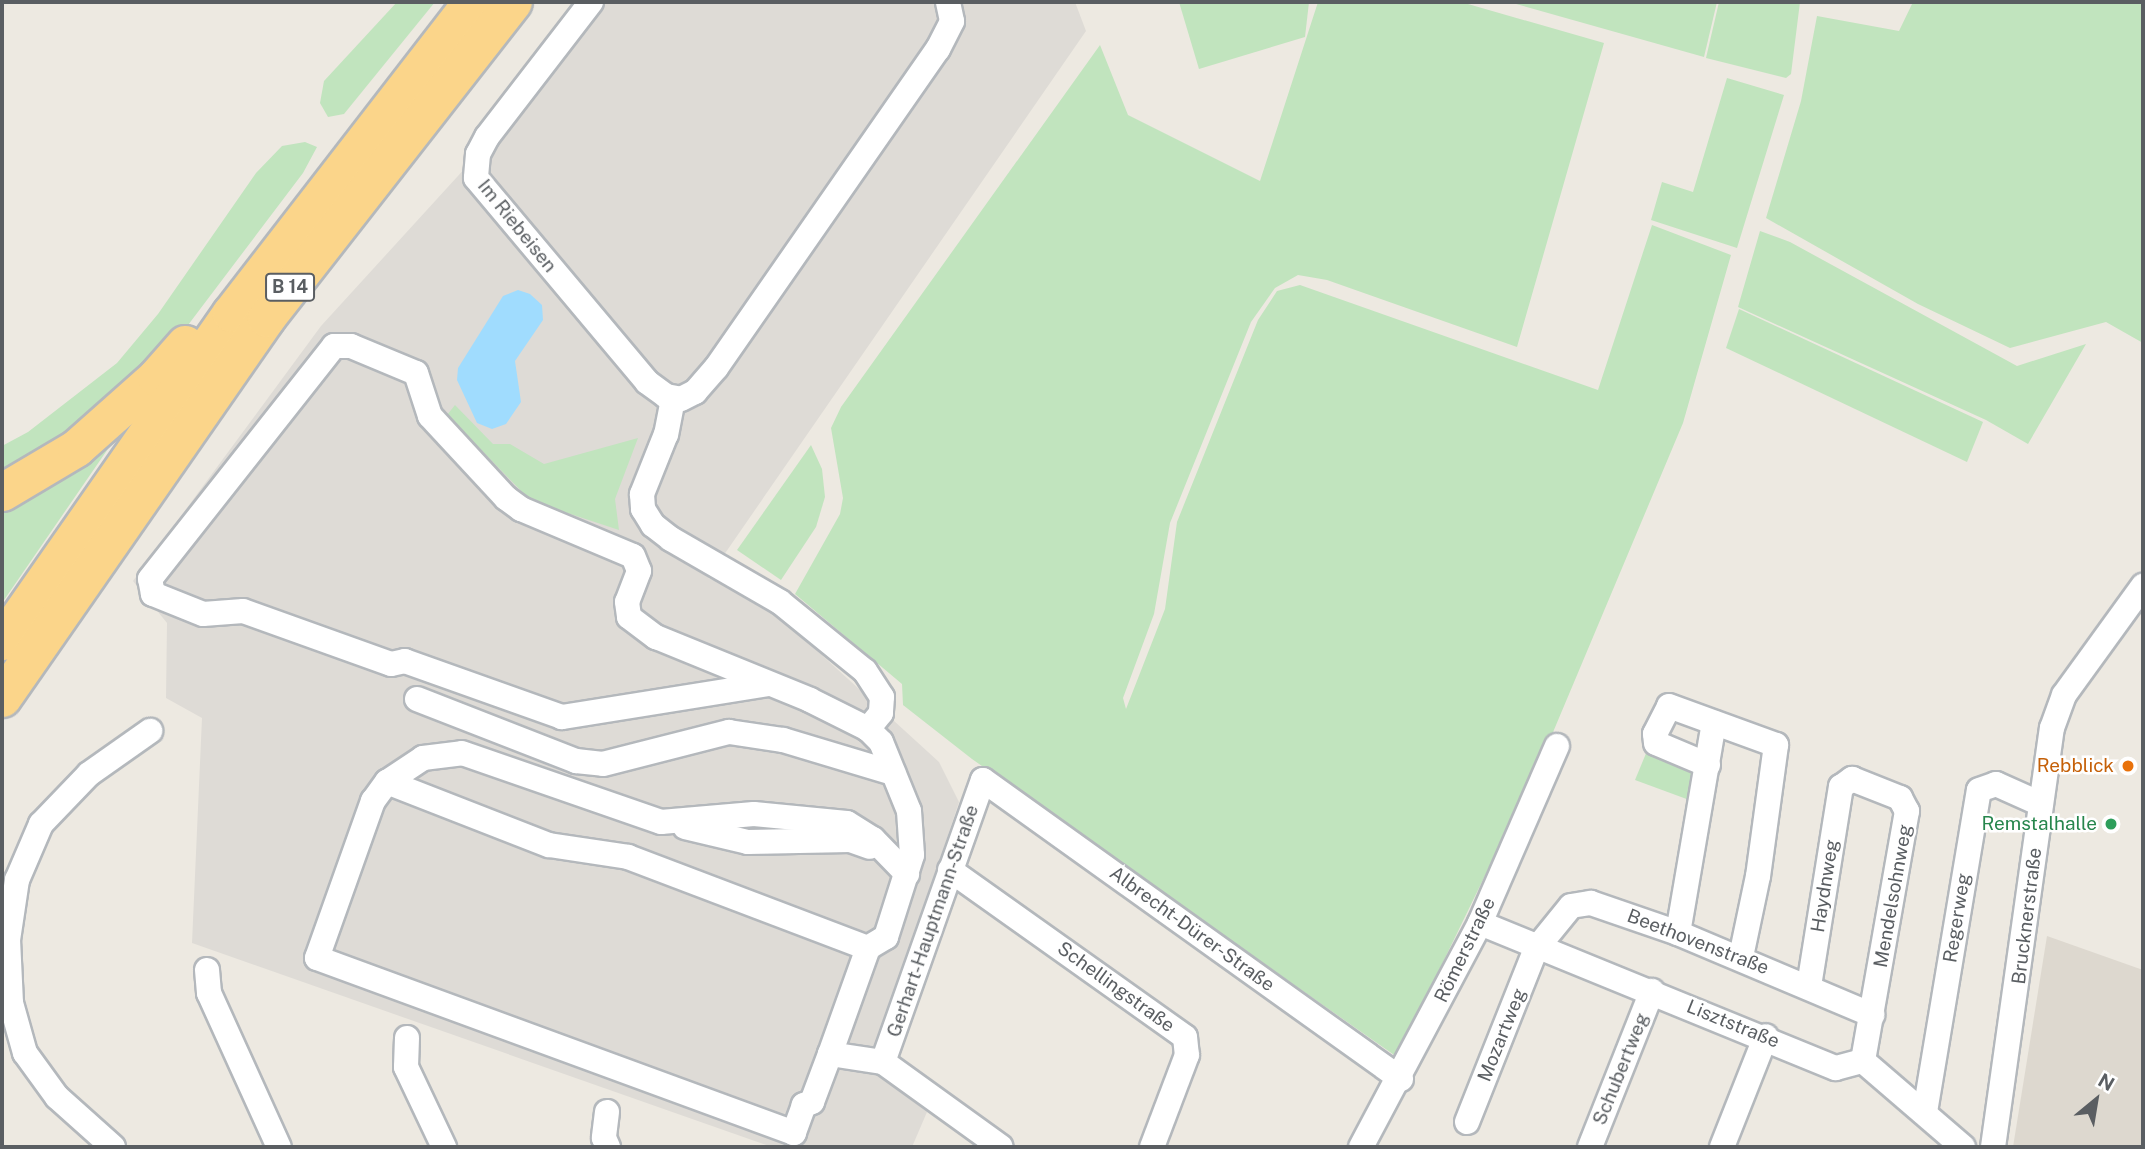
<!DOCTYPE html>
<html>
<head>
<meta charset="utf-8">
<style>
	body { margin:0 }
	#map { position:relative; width:2145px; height:1149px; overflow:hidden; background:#ede9e1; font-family:"Public Sans",sans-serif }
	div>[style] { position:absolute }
	.industrial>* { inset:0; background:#dedbd6 }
	.education>* { inset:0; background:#ddd8cf }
	.green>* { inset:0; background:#c1e4be }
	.water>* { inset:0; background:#a0dcfe }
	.roads { filter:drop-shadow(2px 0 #b4b8bc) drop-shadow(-2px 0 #b4b8bc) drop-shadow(0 2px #b4b8bc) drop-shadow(0 -2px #b4b8bc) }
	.minor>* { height:24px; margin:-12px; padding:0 12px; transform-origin:12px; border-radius:12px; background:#fff }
	.highway>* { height:37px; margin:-18.5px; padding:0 18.5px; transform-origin:18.5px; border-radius:18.5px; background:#fbd58a }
	.dots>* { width:19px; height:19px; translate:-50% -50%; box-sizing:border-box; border:4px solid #fff; border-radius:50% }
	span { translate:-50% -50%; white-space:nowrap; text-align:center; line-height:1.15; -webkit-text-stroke:5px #fff; paint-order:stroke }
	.shield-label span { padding:2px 5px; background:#fff; border:2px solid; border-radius:5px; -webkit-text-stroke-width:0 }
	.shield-label { font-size:18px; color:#5a5e62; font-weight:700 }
	.street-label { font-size:19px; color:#5a5e62 }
	.food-label { font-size:19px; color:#c56008 }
	.right { translate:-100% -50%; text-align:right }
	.leisure-label { font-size:19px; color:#27864d }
	.frame { position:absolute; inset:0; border:4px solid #5a5e62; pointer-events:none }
	.north { position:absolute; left:2061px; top:1065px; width:70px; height:70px; -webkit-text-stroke:5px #fff; paint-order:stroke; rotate:30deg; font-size:19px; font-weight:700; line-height:28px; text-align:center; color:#5a5e62 }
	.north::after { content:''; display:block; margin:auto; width:24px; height:32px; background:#5a5e62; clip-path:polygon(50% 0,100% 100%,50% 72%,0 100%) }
</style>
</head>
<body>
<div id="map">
	<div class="industrial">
		<div style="clip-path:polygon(598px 2px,1075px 2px,1086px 31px,708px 578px,757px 596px,939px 762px,959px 802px,870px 1069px,927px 1112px,912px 1147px,772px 1147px,192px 943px,202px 718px,166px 698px,167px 623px,133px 581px,321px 326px,478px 154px)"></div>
	</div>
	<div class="education">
		<div style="clip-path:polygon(2047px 936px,2143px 970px,2143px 1147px,2013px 1147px)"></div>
	</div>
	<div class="green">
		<div style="clip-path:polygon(397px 2px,435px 2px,344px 114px,328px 117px,320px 103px,324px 81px)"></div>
		<div style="clip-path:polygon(1179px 2px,1309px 2px,1305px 37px,1199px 69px)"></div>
		<div style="clip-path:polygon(1318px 2px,1461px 2px,1604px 43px,1517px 347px,1327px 280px,1298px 275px,1275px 288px,1251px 322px,1170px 523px,1154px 614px,1123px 698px,1126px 709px,1165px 609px,1177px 522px,1258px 320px,1277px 291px,1300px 285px,1598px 390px,1652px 225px,1731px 255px,1683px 423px,1543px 756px,1397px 1057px,972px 759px,903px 705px,902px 684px,795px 594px,840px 514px,843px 498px,831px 428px,841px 407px,1100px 45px,1128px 115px,1260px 181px)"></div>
		<div style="clip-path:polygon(1509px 2px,1717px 2px,1704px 57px)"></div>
		<div style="clip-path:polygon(1719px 2px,1800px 2px,1791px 74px,1786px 78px,1706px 58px)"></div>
		<div style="clip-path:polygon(1913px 2px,2143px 2px,2143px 343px,2106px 322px,2010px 348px,1918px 304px,1766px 218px,1801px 101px,1817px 16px,1899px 31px)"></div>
		<div style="clip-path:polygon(1727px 78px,1784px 95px,1737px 248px,1651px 220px,1662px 182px,1693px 192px)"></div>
		<div style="clip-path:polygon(305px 142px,317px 147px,303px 173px,179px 337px,114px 401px,2px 480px,2px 446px,28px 432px,117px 363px,158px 314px,256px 173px,282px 146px)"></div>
		<div style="clip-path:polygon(1760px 231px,1790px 242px,2017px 366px,2086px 344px,2028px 444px,1986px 420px,1738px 307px)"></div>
		<div style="clip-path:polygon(1739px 309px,1983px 422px,1967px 462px,1726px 348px)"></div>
		<div style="clip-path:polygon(455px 405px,493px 444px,510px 444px,544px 464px,638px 438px,615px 499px,619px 530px,531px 501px,447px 415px)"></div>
		<div style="clip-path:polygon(134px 411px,2px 603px,2px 499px)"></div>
		<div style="clip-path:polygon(811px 445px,822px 469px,825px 497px,816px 527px,781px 580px,737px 550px)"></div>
		<div style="clip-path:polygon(1647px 751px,1696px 771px,1692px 801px,1635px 780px)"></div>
	</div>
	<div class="water">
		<div style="clip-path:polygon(518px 290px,530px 294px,542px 305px,543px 320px,515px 361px,521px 402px,506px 424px,492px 429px,477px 423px,457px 380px,458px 368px,503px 296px)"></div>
	</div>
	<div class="roads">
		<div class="minor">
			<div style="left:591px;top:2px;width:170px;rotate:127.6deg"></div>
			<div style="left:487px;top:137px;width:19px;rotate:118deg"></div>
			<div style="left:478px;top:154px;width:24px;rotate:95deg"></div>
			<div style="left:476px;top:178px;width:266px;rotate:50deg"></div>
			<div style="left:647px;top:382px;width:24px;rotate:36deg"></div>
			<div style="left:666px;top:396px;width:15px;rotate:11deg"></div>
			<div style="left:681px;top:399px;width:16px;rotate:-27deg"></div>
			<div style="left:695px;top:392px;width:32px;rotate:-49deg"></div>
			<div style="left:716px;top:368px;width:389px;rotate:-55.2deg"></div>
			<div style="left:938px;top:49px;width:31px;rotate:-63deg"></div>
			<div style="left:952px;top:21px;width:19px;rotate:-102deg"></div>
			<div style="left:673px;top:399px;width:36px;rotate:101deg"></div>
			<div style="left:666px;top:434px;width:65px;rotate:111.8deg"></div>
			<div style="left:642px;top:494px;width:15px;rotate:86deg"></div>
			<div style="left:643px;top:509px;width:19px;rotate:58deg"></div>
			<div style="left:653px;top:525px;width:23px;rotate:38deg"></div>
			<div style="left:671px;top:539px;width:126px;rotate:30deg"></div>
			<div style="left:780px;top:602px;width:109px;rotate:39.1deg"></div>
			<div style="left:865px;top:671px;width:31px;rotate:57deg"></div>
			<div style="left:882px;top:697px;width:16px;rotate:94deg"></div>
			<div style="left:881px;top:713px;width:21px;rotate:129deg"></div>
			<div style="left:769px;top:684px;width:210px;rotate:170.9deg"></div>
			<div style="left:562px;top:717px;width:167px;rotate:-160.4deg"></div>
			<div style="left:405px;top:661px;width:14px;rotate:168deg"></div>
			<div style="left:391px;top:664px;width:157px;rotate:-160.3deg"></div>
			<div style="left:243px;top:611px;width:40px;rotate:175.7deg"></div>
			<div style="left:203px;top:614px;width:54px;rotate:-158.2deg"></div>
			<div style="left:153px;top:594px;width:15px;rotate:-101deg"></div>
			<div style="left:150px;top:579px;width:297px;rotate:-51.7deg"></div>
			<div style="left:334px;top:346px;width:17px"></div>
			<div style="left:351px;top:346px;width:70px;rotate:22.6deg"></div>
			<div style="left:416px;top:373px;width:45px;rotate:72deg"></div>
			<div style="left:430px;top:416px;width:112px;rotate:47.2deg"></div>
			<div style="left:506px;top:498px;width:19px;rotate:36deg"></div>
			<div style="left:521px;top:509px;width:121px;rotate:22.8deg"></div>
			<div style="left:633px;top:556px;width:16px;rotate:68deg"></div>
			<div style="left:639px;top:571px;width:33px;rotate:111deg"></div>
			<div style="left:627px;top:602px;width:15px;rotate:82deg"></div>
			<div style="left:629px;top:617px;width:34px;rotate:37deg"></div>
			<div style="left:656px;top:637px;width:166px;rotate:22.2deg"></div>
			<div style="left:810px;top:700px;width:65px;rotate:26.6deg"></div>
			<div style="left:868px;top:729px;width:18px;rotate:45deg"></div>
			<div style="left:881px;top:742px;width:74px;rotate:67.9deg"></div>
			<div style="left:909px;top:811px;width:44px;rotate:86.1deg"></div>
			<div style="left:912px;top:855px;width:86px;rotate:107.6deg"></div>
			<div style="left:886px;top:937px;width:21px;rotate:149deg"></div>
			<div style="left:868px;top:948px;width:113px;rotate:109.7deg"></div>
			<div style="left:830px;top:1054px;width:54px;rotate:8.6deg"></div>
			<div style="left:883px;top:1062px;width:145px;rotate:35.8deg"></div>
			<div style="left:417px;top:699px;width:171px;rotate:21.3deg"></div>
			<div style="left:576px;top:761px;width:27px;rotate:6deg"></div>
			<div style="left:603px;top:764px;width:130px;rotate:-14.3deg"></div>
			<div style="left:729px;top:732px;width:55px;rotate:8.4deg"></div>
			<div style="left:783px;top:740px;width:115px;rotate:16.7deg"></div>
			<div style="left:1708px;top:765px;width:56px;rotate:-157.1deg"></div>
			<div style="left:1656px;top:743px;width:9px;rotate:-96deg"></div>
			<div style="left:1655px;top:734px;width:31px;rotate:-63deg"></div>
			<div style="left:1669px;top:706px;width:114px;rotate:20deg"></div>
			<div style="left:1776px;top:745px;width:132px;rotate:97.8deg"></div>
			<div style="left:1758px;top:876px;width:83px;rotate:101.9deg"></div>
			<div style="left:387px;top:782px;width:43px;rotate:-33.7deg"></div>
			<div style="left:423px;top:758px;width:39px;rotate:-7deg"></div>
			<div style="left:462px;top:753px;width:211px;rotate:19.1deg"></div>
			<div style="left:661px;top:822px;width:93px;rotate:-4.9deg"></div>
			<div style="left:754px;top:814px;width:93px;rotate:5.5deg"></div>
			<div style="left:847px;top:823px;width:31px;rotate:32deg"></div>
			<div style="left:873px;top:839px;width:49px;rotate:45.8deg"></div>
			<div style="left:685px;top:827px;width:65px;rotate:13.4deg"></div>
			<div style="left:748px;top:842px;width:102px;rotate:-1.1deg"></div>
			<div style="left:850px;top:840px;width:21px;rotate:19deg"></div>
			<div style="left:950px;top:870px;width:288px;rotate:35.4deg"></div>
			<div style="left:1185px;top:1037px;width:18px;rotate:84deg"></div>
			<div style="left:1187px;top:1055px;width:98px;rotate:110.8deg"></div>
			<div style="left:1480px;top:923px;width:384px;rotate:22.2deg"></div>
			<div style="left:1836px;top:1068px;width:28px;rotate:-15deg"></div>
			<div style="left:1678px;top:933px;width:213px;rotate:-80.3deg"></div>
			<div style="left:207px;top:970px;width:23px;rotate:85deg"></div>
			<div style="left:209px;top:993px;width:169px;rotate:65.6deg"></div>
			<div style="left:1809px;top:986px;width:202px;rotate:-80.9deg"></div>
			<div style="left:1841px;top:787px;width:14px;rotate:-36deg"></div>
			<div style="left:1852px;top:779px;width:52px;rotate:21.6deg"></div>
			<div style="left:1900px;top:798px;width:15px;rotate:62deg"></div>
			<div style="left:1907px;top:811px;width:254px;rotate:100deg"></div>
			<div style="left:407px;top:1038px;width:29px;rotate:92deg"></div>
			<div style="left:406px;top:1067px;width:89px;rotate:64.6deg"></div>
			<div style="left:830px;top:1054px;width:51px;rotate:110.6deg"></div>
			<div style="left:812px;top:1102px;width:9px;rotate:159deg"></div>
			<div style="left:804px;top:1105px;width:30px;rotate:110deg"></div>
			<div style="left:794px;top:1133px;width:508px;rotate:-159.85deg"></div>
			<div style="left:317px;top:958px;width:167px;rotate:-70.4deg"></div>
			<div style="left:373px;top:801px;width:24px;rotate:-54deg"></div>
			<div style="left:387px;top:782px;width:174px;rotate:21.3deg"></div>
			<div style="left:549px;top:845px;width:80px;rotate:8.6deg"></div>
			<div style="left:628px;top:857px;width:257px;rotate:20.8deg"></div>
			<div style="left:1863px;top:1061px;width:132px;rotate:40.7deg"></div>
			<div style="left:883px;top:1062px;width:299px;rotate:-70.5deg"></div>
			<div style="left:983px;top:780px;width:514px;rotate:35.58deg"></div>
			<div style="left:607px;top:1112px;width:26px;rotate:97deg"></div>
			<div style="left:604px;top:1138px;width:10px;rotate:66deg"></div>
			<div style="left:1925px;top:1112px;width:326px;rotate:-80.5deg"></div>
			<div style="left:1979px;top:790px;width:18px;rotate:-19deg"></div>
			<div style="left:1996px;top:784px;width:49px;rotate:24deg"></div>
			<div style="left:1467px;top:1122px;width:186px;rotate:-68.3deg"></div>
			<div style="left:1536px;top:949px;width:55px;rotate:-50.9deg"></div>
			<div style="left:1571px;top:906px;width:20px;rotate:-9deg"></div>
			<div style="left:1591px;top:903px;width:92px;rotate:19deg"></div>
			<div style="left:1678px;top:933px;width:211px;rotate:22.9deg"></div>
			<div style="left:113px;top:1147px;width:75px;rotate:-138.2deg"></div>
			<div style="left:57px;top:1097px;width:54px;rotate:-126deg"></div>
			<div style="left:25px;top:1053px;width:52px;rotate:-105.6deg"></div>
			<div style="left:11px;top:1003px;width:63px;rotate:-92.7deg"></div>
			<div style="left:8px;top:940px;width:61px;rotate:-81.5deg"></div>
			<div style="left:17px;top:880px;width:61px;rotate:-66.8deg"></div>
			<div style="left:41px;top:824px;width:69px;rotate:-46.2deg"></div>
			<div style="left:89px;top:774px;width:75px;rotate:-35.2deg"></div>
			<div style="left:1361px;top:1147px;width:254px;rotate:-62deg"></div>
			<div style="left:1480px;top:923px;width:193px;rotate:-66.5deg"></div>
			<div style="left:1590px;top:1147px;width:168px;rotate:-68.3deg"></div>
			<div style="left:1722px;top:1147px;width:119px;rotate:-68.4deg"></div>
			<div style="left:1993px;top:1147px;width:423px;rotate:-82deg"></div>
			<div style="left:2052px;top:728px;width:35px;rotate:-70deg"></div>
			<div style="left:2064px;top:695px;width:135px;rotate:-54.1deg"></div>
		</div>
		<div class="highway">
			<div style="left:2px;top:492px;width:86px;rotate:-30.7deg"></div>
			<div style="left:76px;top:448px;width:107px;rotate:-41.6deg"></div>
			<div style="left:156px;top:377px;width:44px;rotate:-48.7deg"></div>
			<div style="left:2px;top:641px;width:400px;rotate:-55.1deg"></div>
			<div style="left:231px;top:313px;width:393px;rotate:-52.3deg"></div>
			<div style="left:2px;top:698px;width:463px;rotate:-55.2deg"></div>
			<div style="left:266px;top:318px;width:401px;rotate:-52deg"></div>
		</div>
	</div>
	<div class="dots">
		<div style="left:2128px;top:766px;background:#e8710a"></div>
		<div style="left:2111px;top:824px;background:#2e9e5b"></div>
	</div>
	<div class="shield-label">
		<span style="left:290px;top:287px">B 14</span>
	</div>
	<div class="street-label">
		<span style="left:517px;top:226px;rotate:51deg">Im Riebeisen</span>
		<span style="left:1825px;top:886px;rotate:-81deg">Haydnweg</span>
		<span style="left:1893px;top:896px;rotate:-80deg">Mendelsohnweg</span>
		<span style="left:2027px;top:916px;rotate:-83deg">Brucknerstraße</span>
		<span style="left:1957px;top:918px;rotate:-81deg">Regerweg</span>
		<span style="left:933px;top:921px;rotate:-71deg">Gerhart-Hauptmann-Straße</span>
		<span style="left:1192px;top:929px;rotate:36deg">Albrecht-Dürer-Straße</span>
		<span style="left:1698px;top:942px;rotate:21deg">Beethovenstraße</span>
		<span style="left:1465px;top:950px;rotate:-64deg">Römerstraße</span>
		<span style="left:1116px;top:987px;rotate:36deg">Schellingstraße</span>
		<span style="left:1733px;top:1024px;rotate:22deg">Lisztstraße</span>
		<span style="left:1502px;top:1035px;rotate:-68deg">Mozartweg</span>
		<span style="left:1621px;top:1069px;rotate:-68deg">Schubertweg</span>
	</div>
	<div class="food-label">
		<span class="right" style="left:2114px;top:766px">Rebblick</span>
	</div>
	<div class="leisure-label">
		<span class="right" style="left:2097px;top:824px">Remstalhalle</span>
	</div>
	<div class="frame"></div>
	<div class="north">N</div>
</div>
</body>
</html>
